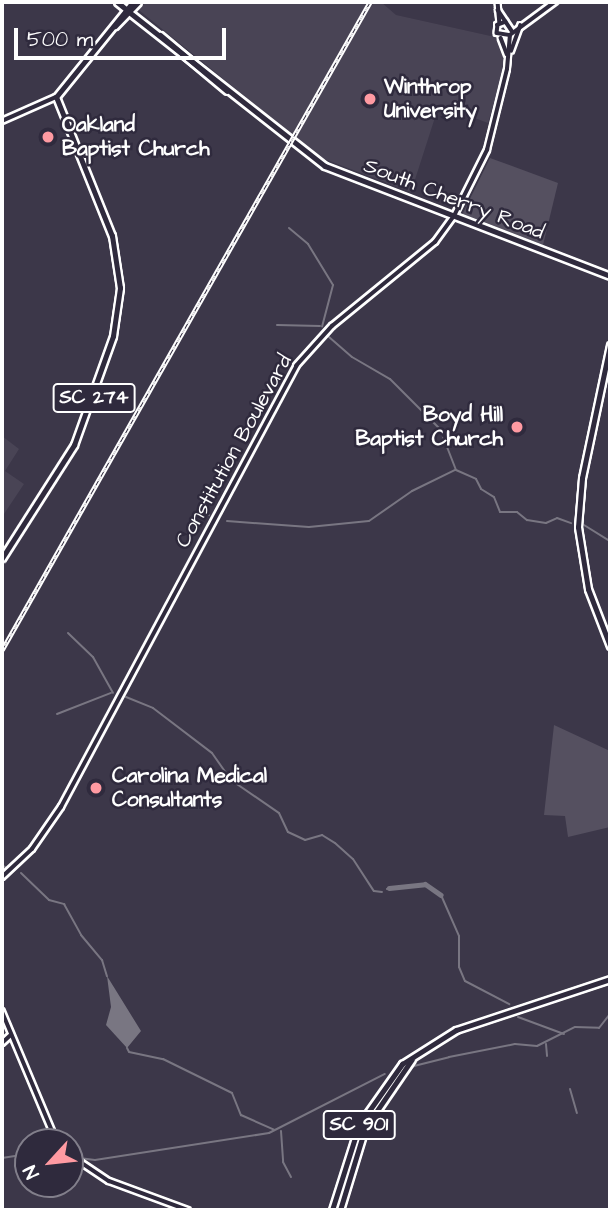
<!DOCTYPE html>
<html>
<head>
<meta charset="utf-8">
<style>
	body { margin:0 }
	#map { position:relative; width:612px; height:1212px; overflow:hidden; background:#3c3749; font-family:"Architects Daughter",sans-serif }
	div>[style] { position:absolute }
	.built>* { inset:0; background:#494455 }
	.green>* { inset:0; background:#555060 }
	.water>* { inset:0; background:#797682 }
	.stream>* { height:2px; margin:-1px; padding:0 1px; transform-origin:1px; border-radius:1px; background:#797682 }
	.river>* { height:5px; margin:-2.5px; padding:0 2.5px; transform-origin:2.5px; border-radius:2.5px; background:#797682 }
	.roads { filter:drop-shadow(2px 0 #fff) drop-shadow(-2px 0 #fff) drop-shadow(0 2px #fff) drop-shadow(0 -2px #fff) }
	.tertiary>* { height:3.5px; margin:-1.75px; padding:0 1.75px; transform-origin:1.75px; border-radius:1.75px; background:#2f2a3d }
	.primary>* { height:5px; margin:-2.5px; padding:0 2.5px; transform-origin:2.5px; border-radius:2.5px; background:#2f2a3d }
	.rail>* { height:4.5px; margin-top:-2.25px; transform-origin:0; background:repeating-linear-gradient(90deg,#2f2a3d 0 5px,#fff 0 10px); box-sizing:border-box; border-block:2px solid #fff }
	.dots>* { width:19px; height:19px; translate:-50% -50%; box-sizing:border-box; border:4px solid #2f2a3d; border-radius:50% }
	span { translate:-50% -50%; white-space:nowrap; text-align:center; line-height:1.15; -webkit-text-stroke:5px #2f2a3d; paint-order:stroke }
	.shield-label span { padding:2px 5px; background:#2f2a3d; border:2px solid; border-radius:5px; -webkit-text-stroke-width:0 }
	.shield-label { font-size:19px; color:#fff; font-weight:700 }
	.poi-label { font-size:21px; color:#fff; font-weight:700 }
	.left { translate:0 -50%; text-align:left }
	.right { translate:-100% -50%; text-align:right }
	.street-label { font-size:21px; color:#fff }
	.frame { position:absolute; inset:0; border:4px solid #fff; pointer-events:none }
	.north { position:absolute; left:14px; top:1128px; width:70px; height:70px; box-sizing:border-box; background:#2f2a3d; border:2px solid #827f8b; border-radius:50%; rotate:243deg; font-size:19px; font-weight:700; line-height:28px; text-align:center; color:#fff }
	.north::after { content:''; display:block; margin:auto; width:24px; height:32px; background:#ff9aa2; clip-path:polygon(50% 0,100% 100%,50% 72%,0 100%) }
	.scale { position:absolute; left:14px; top:28px; width:212px; height:32px; box-sizing:border-box; border:4px solid #fff; border-top:0; padding-left:9px; font-size:21px; line-height:24px; white-space:nowrap; color:#fff; -webkit-text-stroke:5px #2f2a3d; paint-order:stroke }
</style>
</head>
<body>
<div id="map">
	<div class="built">
		<div style="clip-path:polygon(129px 2px,381px 2px,396px 15px,495px 37px,502px 45px,504px 67px,488px 123px,439px 105px,411px 192px,319px 157px)"></div>
		<div style="clip-path:polygon(2px 436px,19px 449px,5px 471px,24px 484px,2px 517px)"></div>
	</div>
	<div class="green">
		<div style="clip-path:polygon(490px 158px,558px 183px,543px 245px,462px 215px)"></div>
		<div style="clip-path:polygon(554px 725px,610px 751px,610px 827px,568px 837px,565px 816px,544px 815px)"></div>
	</div>
	<div class="water">
		<div style="clip-path:polygon(107px 976px,141px 1031px,127px 1048px,106px 1025px,111px 1007px)"></div>
	</div>
	<div class="stream">
		<div style="left:289px;top:228px;width:25px;rotate:40deg"></div>
		<div style="left:308px;top:244px;width:48px;rotate:58.6deg"></div>
		<div style="left:333px;top:285px;width:43px;rotate:104.7deg"></div>
		<div style="left:277px;top:325px;width:43px;rotate:1.3deg"></div>
		<div style="left:329px;top:337px;width:30px;rotate:41deg"></div>
		<div style="left:352px;top:357px;width:44px;rotate:30.1deg"></div>
		<div style="left:390px;top:379px;width:71px;rotate:45deg"></div>
		<div style="left:440px;top:429px;width:44px;rotate:68.7deg"></div>
		<div style="left:456px;top:470px;width:22px;rotate:24deg"></div>
		<div style="left:476px;top:479px;width:11px;rotate:63deg"></div>
		<div style="left:481px;top:489px;width:15px;rotate:32deg"></div>
		<div style="left:494px;top:497px;width:16px;rotate:68deg"></div>
		<div style="left:500px;top:512px;width:17px"></div>
		<div style="left:517px;top:512px;width:13px;rotate:39deg"></div>
		<div style="left:527px;top:520px;width:19px;rotate:9deg"></div>
		<div style="left:546px;top:523px;width:12px;rotate:-24deg"></div>
		<div style="left:557px;top:518px;width:15px;rotate:20deg"></div>
		<div style="left:201px;top:511px;width:9px;rotate:27deg"></div>
		<div style="left:227px;top:521px;width:82px;rotate:4.2deg"></div>
		<div style="left:309px;top:527px;width:60px;rotate:-5.7deg"></div>
		<div style="left:369px;top:521px;width:52px;rotate:-34.9deg"></div>
		<div style="left:412px;top:491px;width:48px;rotate:-26deg"></div>
		<div style="left:584px;top:525px;width:31px;rotate:32deg"></div>
		<div style="left:68px;top:633px;width:35px;rotate:44deg"></div>
		<div style="left:93px;top:657px;width:41px;rotate:60.9deg"></div>
		<div style="left:126px;top:697px;width:29px;rotate:22deg"></div>
		<div style="left:153px;top:708px;width:74px;rotate:37.3deg"></div>
		<div style="left:212px;top:753px;width:33px;rotate:55deg"></div>
		<div style="left:231px;top:780px;width:58px;rotate:34.5deg"></div>
		<div style="left:279px;top:813px;width:21px;rotate:65deg"></div>
		<div style="left:288px;top:832px;width:19px;rotate:25deg"></div>
		<div style="left:305px;top:840px;width:18px;rotate:-16deg"></div>
		<div style="left:322px;top:835px;width:15px;rotate:32deg"></div>
		<div style="left:335px;top:843px;width:24px;rotate:42deg"></div>
		<div style="left:353px;top:859px;width:38px;rotate:57deg"></div>
		<div style="left:374px;top:891px;width:8px;rotate:7deg"></div>
		<div style="left:57px;top:714px;width:58px;rotate:-21.3deg"></div>
		<div style="left:2px;top:865px;width:4px;rotate:34deg"></div>
		<div style="left:21px;top:873px;width:39px;rotate:44deg"></div>
		<div style="left:49px;top:900px;width:16px;rotate:15deg"></div>
		<div style="left:64px;top:904px;width:35px;rotate:61deg"></div>
		<div style="left:81px;top:935px;width:33px;rotate:50deg"></div>
		<div style="left:102px;top:960px;width:17px;rotate:73deg"></div>
		<div style="left:387px;top:889px;width:2px;rotate:-27deg"></div>
		<div style="left:441px;top:895px;width:45px;rotate:66.3deg"></div>
		<div style="left:459px;top:936px;width:31px;rotate:90deg"></div>
		<div style="left:459px;top:967px;width:15px;rotate:67deg"></div>
		<div style="left:465px;top:981px;width:50px;rotate:27.6deg"></div>
		<div style="left:518px;top:1017px;width:49px;rotate:20.3deg"></div>
		<div style="left:546px;top:1044px;width:12px;rotate:85deg"></div>
		<div style="left:127px;top:1048px;width:4px;rotate:63deg"></div>
		<div style="left:129px;top:1052px;width:35px;rotate:12deg"></div>
		<div style="left:163px;top:1059px;width:77px;rotate:26.2deg"></div>
		<div style="left:232px;top:1093px;width:24px;rotate:68deg"></div>
		<div style="left:241px;top:1115px;width:36px;rotate:24deg"></div>
		<div style="left:404px;top:1075px;width:13px;rotate:-42deg"></div>
		<div style="left:414px;top:1066px;width:36px;rotate:-14deg"></div>
		<div style="left:449px;top:1057px;width:67px;rotate:-11.1deg"></div>
		<div style="left:515px;top:1044px;width:22px;rotate:5deg"></div>
		<div style="left:537px;top:1046px;width:42px;rotate:-26.6deg"></div>
		<div style="left:575px;top:1027px;width:24px;rotate:2deg"></div>
		<div style="left:599px;top:1028px;width:18px;rotate:-52deg"></div>
		<div style="left:570px;top:1089px;width:25px;rotate:74deg"></div>
		<div style="left:281px;top:1131px;width:31px;rotate:86deg"></div>
		<div style="left:283px;top:1162px;width:17px;rotate:62deg"></div>
		<div style="left:2px;top:1158px;width:26px;rotate:-9deg"></div>
		<div style="left:79px;top:1158px;width:16px;rotate:7deg"></div>
		<div style="left:95px;top:1160px;width:176px;rotate:-8.8deg"></div>
		<div style="left:269px;top:1133px;width:130px;rotate:-27deg"></div>
	</div>
	<div class="river">
		<div style="left:389px;top:888px;width:36px;rotate:-6deg"></div>
		<div style="left:425px;top:884px;width:19px;rotate:35deg"></div>
	</div>
	<div class="roads">
		<div class="tertiary">
			<div style="left:498px;top:2px;width:21px;rotate:85deg"></div>
			<div style="left:498px;top:10px;width:25px;rotate:56deg"></div>
			<div style="left:506px;top:22px;width:9px;rotate:159deg"></div>
			<div style="left:498px;top:25px;width:8px;rotate:97deg"></div>
			<div style="left:497px;top:33px;width:13px;rotate:9deg"></div>
			<div style="left:501px;top:38px;width:17px;rotate:69deg"></div>
			<div style="left:511px;top:51px;width:27px;rotate:-70deg"></div>
			<div style="left:2px;top:121px;width:59px;rotate:-24deg"></div>
			<div style="left:2px;top:877px;width:41px;rotate:-43deg"></div>
			<div style="left:32px;top:849px;width:51px;rotate:-55.4deg"></div>
			<div style="left:61px;top:807px;width:500px;rotate:-61.9deg"></div>
			<div style="left:296px;top:366px;width:54px;rotate:-48deg"></div>
			<div style="left:332px;top:326px;width:133px;rotate:-39.2deg"></div>
			<div style="left:435px;top:242px;width:32px;rotate:-54deg"></div>
			<div style="left:454px;top:216px;width:74px;rotate:-63.4deg"></div>
			<div style="left:487px;top:150px;width:83px;rotate:-76.1deg"></div>
			<div style="left:507px;top:69px;width:34px;rotate:-85deg"></div>
			<div style="left:510px;top:35px;width:56px;rotate:-36.3deg"></div>
			<div style="left:2px;top:1011px;width:142px;rotate:67.2deg"></div>
			<div style="left:2px;top:1043px;width:12px;rotate:-42deg"></div>
			<div style="left:70px;top:1155px;width:47px;rotate:33.7deg"></div>
			<div style="left:109px;top:1181px;width:84px;rotate:20.2deg"></div>
		</div>
		<div class="primary">
			<div style="left:117px;top:2px;width:14px;rotate:39deg"></div>
			<div style="left:129px;top:12px;width:249px;rotate:38.2deg"></div>
			<div style="left:325px;top:166px;width:305px;rotate:21.1deg"></div>
			<div style="left:115px;top:26px;width:33px;rotate:-46deg"></div>
			<div style="left:160px;top:35px;width:87px;rotate:39.9deg"></div>
			<div style="left:610px;top:345px;width:136px;rotate:101.9deg"></div>
			<div style="left:582px;top:478px;width:49px;rotate:94.7deg"></div>
			<div style="left:578px;top:527px;width:63px;rotate:80.8deg"></div>
			<div style="left:588px;top:589px;width:61px;rotate:68.9deg"></div>
			<div style="left:2px;top:558px;width:134px;rotate:-57.5deg"></div>
			<div style="left:74px;top:445px;width:116px;rotate:-70.3deg"></div>
			<div style="left:113px;top:336px;width:49px;rotate:-81.7deg"></div>
			<div style="left:120px;top:288px;width:53px;rotate:-98.7deg"></div>
			<div style="left:112px;top:236px;width:150px;rotate:-111.9deg"></div>
			<div style="left:56px;top:97px;width:122px;rotate:-51deg"></div>
			<div style="left:332px;top:1210px;width:89px;rotate:-72.4deg"></div>
			<div style="left:359px;top:1125px;width:75px;rotate:-54.8deg"></div>
			<div style="left:402px;top:1064px;width:64px;rotate:-32.2deg"></div>
			<div style="left:456px;top:1030px;width:162px;rotate:-18.3deg"></div>
			<div style="left:340px;top:1210px;width:86px;rotate:-73deg"></div>
			<div style="left:365px;top:1128px;width:83px;rotate:-55.7deg"></div>
		</div>
	</div>
	<div class="rail">
		<div style="left:2px;top:650px;width:745px;rotate:-60.41deg"></div>
	</div>
	<div class="dots">
		<div style="left:370px;top:99px;background:#ff9aa2"></div>
		<div style="left:48px;top:137px;background:#ff9aa2"></div>
		<div style="left:517px;top:427px;background:#ff9aa2"></div>
		<div style="left:96px;top:788px;background:#ff9aa2"></div>
	</div>
	<div class="shield-label">
		<span style="left:94px;top:398px">SC 274</span>
		<span style="left:359px;top:1125px">SC 901</span>
	</div>
	<div class="poi-label">
		<span class="left" style="left:384px;top:99px">Winthrop<br>University</span>
		<span class="left" style="left:62px;top:137px">Oakland<br>Baptist Church</span>
		<span class="right" style="left:503px;top:427px">Boyd Hill<br>Baptist Church</span>
		<span class="left" style="left:112px;top:788px">Carolina Medical<br>Consultants</span>
	</div>
	<div class="street-label">
		<span style="left:454px;top:199px;rotate:21deg">South Cherry Road</span>
		<span style="left:234px;top:451px;rotate:-61deg">Constitution Boulevard</span>
	</div>
	<div class="frame"></div>
	<div class="north">N</div>
	<div class="scale">500 m</div>
</div>
</body>
</html>
